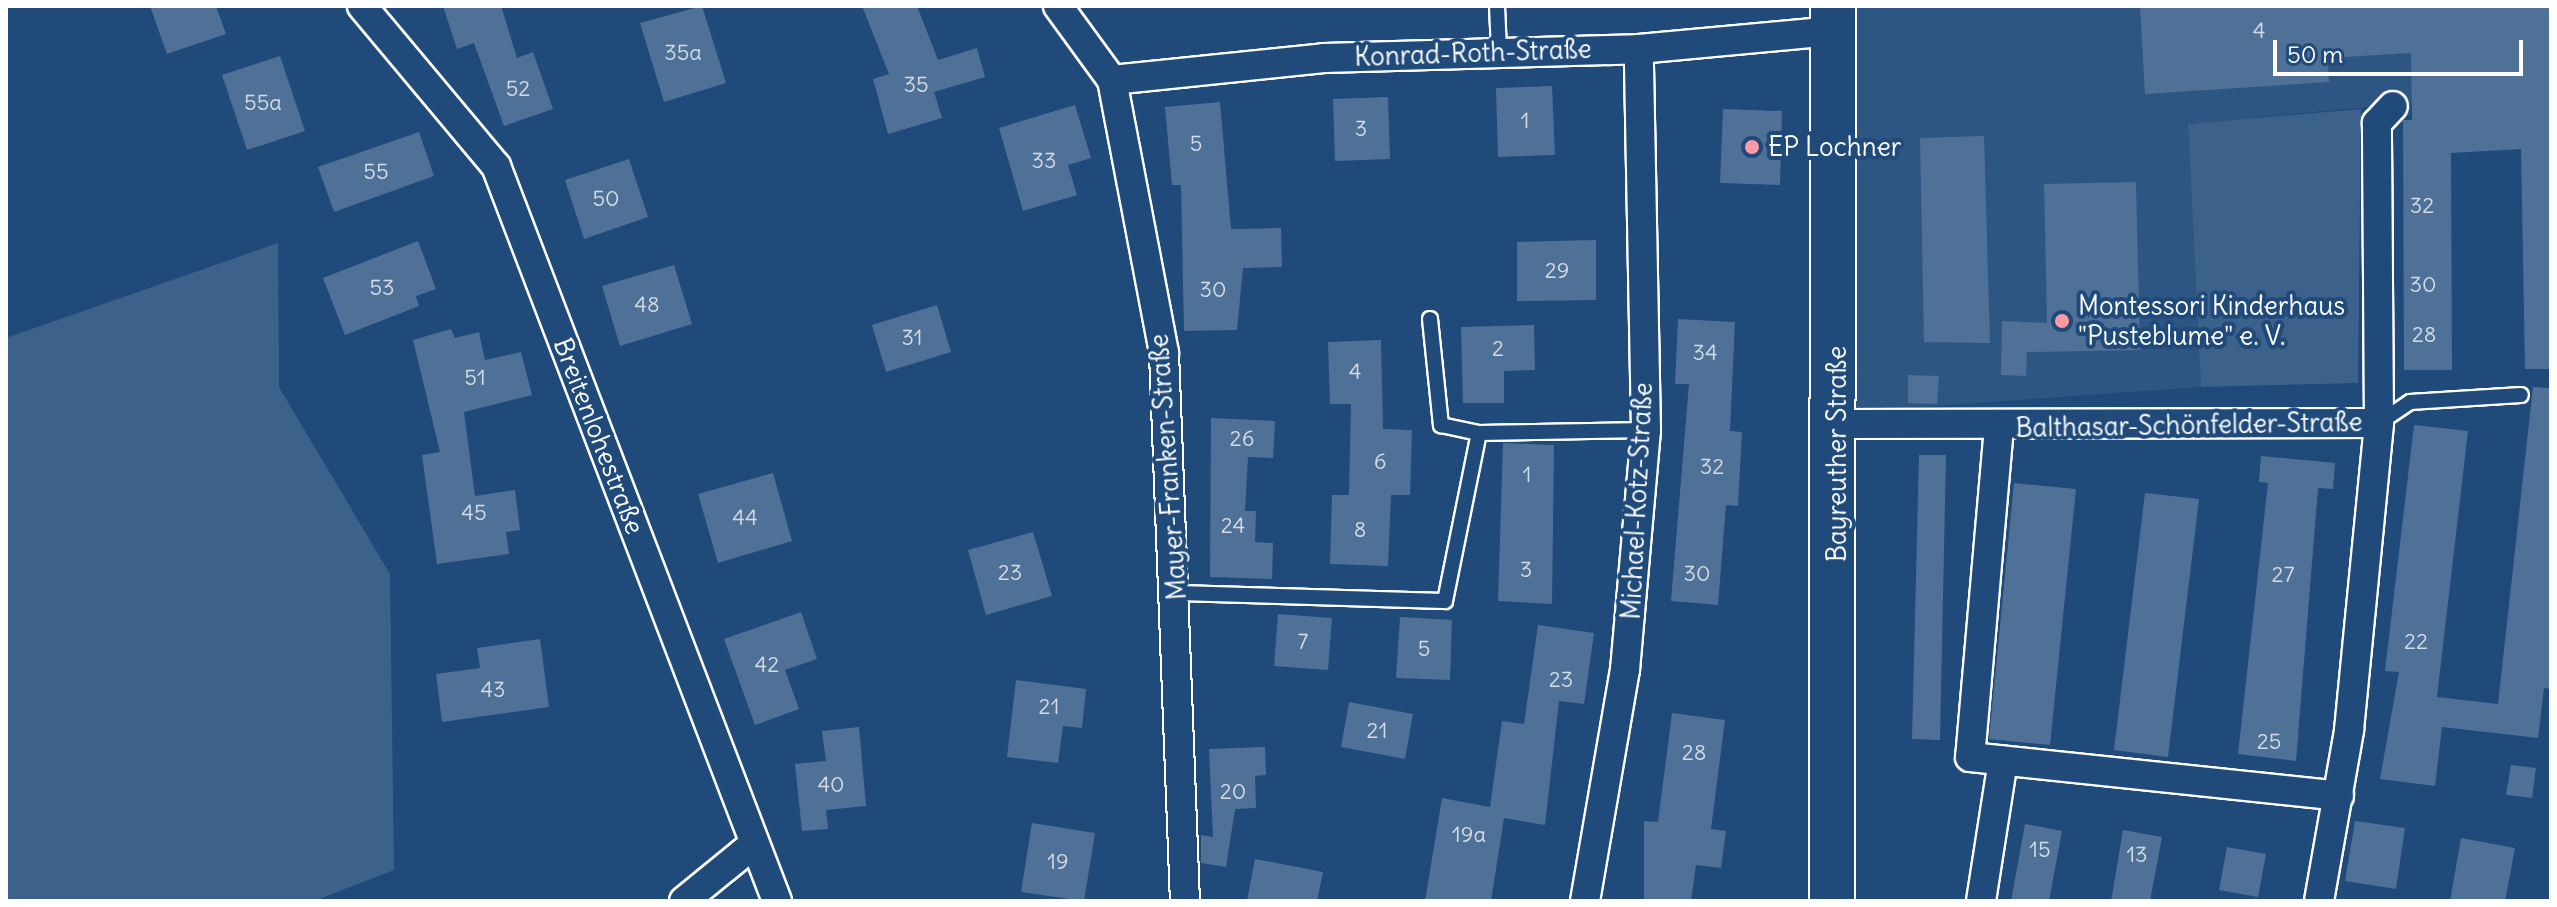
<!DOCTYPE html>
<html>
<head>
<meta charset="utf-8">
<style>
	body { margin:0 }
	#map { position:relative; width:2557px; height:907px; overflow:hidden; background:#1f4a7a; font-family:Delius,sans-serif }
	div>[style] { position:absolute }
	.built>* { inset:0; background:#2e5683 }
	.green>* { inset:0; background:#3c618b }
	.building>* { inset:0; background:#507197 }
	.roads { filter:drop-shadow(2px 0 #fff) drop-shadow(-2px 0 #fff) drop-shadow(0 2px #fff) drop-shadow(0 -2px #fff) }
	.lane>* { height:14px; margin:-7px; padding:0 7px; transform-origin:7px; border-radius:7px; background:#1f4a7a }
	.street>* { height:28px; margin:-14px; padding:0 14px; transform-origin:14px; border-radius:14px; background:#1f4a7a }
	.primary>* { height:44px; margin:-22px; padding:0 22px; transform-origin:22px; border-radius:22px; background:#1f4a7a }
	.dots>* { width:22px; height:22px; translate:-50% -50%; box-sizing:border-box; border:4px solid #1f4a7a; border-radius:50% }
	span { translate:-50% -50%; white-space:nowrap; text-align:center; line-height:1.15; -webkit-text-stroke:8px #1f4a7a; paint-order:stroke }
	.number-label { font-size:22px; color:#d3dce5 }
	.number-label span { -webkit-text-stroke-width:0 }
	.street-label { font-size:26px; color:#fff }
	.poi-label { font-size:26px; color:#fff }
	.left { translate:0 -50%; text-align:left }
	.frame { position:absolute; inset:0; border:8px solid #fff; pointer-events:none }
	.scale { position:absolute; left:2273px; top:40px; width:250px; height:36px; box-sizing:border-box; border:4px solid #fff; border-top:0; padding-left:10px; font-size:24px; line-height:28px; white-space:nowrap; color:#fff; -webkit-text-stroke:6px #1f4a7a; paint-order:stroke }
</style>
</head>
<body>
<div id="map">
	<div class="built">
		<div style="clip-path:polygon(1826px 6px,2551px 6px,2551px 90px,2188px 124px,2201px 387px,1837px 413px)"></div>
	</div>
	<div class="green">
		<div style="clip-path:polygon(2361px 109px,2358px 383px,2201px 387px,2188px 124px)"></div>
		<div style="clip-path:polygon(278px 243px,279px 387px,390px 574px,394px 870px,314px 901px,6px 901px,6px 338px)"></div>
	</div>
	<div class="building">
		<div style="clip-path:polygon(150px 6px,216px 6px,226px 34px,167px 54px)"></div>
		<div style="clip-path:polygon(443px 6px,501px 6px,517px 58px,533px 52px,553px 109px,504px 126px,474px 43px,457px 49px)"></div>
		<div style="clip-path:polygon(702px 6px,726px 83px,664px 102px,640px 23px)"></div>
		<div style="clip-path:polygon(862px 6px,917px 6px,938px 60px,977px 48px,985px 77px,934px 92px,942px 118px,888px 134px,873px 79px,889px 74px)"></div>
		<div style="clip-path:polygon(2140px 6px,2551px 6px,2551px 369px,2525px 369px,2521px 149px,2451px 153px,2452px 370px,2404px 370px,2403px 120px,2412px 120px,2411px 53px,2327px 58px,2329px 82px,2145px 94px)"></div>
		<div style="clip-path:polygon(280px 56px,305px 131px,247px 150px,222px 75px)"></div>
		<div style="clip-path:polygon(1552px 86px,1555px 155px,1498px 157px,1496px 88px)"></div>
		<div style="clip-path:polygon(1388px 97px,1390px 159px,1335px 161px,1333px 99px)"></div>
		<div style="clip-path:polygon(1220px 102px,1231px 229px,1281px 228px,1282px 267px,1243px 268px,1237px 330px,1184px 331px,1181px 185px,1172px 185px,1165px 107px)"></div>
		<div style="clip-path:polygon(1075px 105px,1091px 158px,1068px 165px,1077px 195px,1023px 211px,999px 128px)"></div>
		<div style="clip-path:polygon(1723px 109px,1782px 111px,1780px 185px,1720px 183px)"></div>
		<div style="clip-path:polygon(419px 132px,434px 176px,334px 212px,318px 167px)"></div>
		<div style="clip-path:polygon(1984px 136px,1990px 343px,1924px 342px,1920px 138px)"></div>
		<div style="clip-path:polygon(629px 159px,648px 217px,584px 239px,565px 180px)"></div>
		<div style="clip-path:polygon(2136px 182px,2140px 350px,2027px 352px,2026px 376px,2001px 375px,2002px 321px,2047px 323px,2044px 184px)"></div>
		<div style="clip-path:polygon(1596px 240px,1596px 300px,1517px 301px,1517px 242px)"></div>
		<div style="clip-path:polygon(418px 241px,436px 289px,416px 296px,419px 306px,345px 335px,323px 278px)"></div>
		<div style="clip-path:polygon(674px 265px,692px 324px,620px 346px,602px 286px)"></div>
		<div style="clip-path:polygon(937px 305px,951px 352px,886px 372px,872px 325px)"></div>
		<div style="clip-path:polygon(1678px 319px,1735px 322px,1730px 431px,1742px 432px,1738px 506px,1726px 505px,1718px 605px,1671px 601px,1689px 384px,1675px 384px)"></div>
		<div style="clip-path:polygon(1534px 325px,1535px 370px,1504px 371px,1504px 403px,1463px 403px,1461px 327px)"></div>
		<div style="clip-path:polygon(451px 329px,455px 338px,479px 332px,485px 360px,521px 352px,532px 395px,464px 412px,475px 496px,515px 490px,520px 530px,506px 532px,509px 554px,437px 564px,422px 455px,440px 452px,413px 340px)"></div>
		<div style="clip-path:polygon(1381px 340px,1383px 429px,1412px 430px,1410px 495px,1391px 495px,1388px 566px,1330px 564px,1332px 495px,1349px 495px,1351px 404px,1330px 404px,1328px 342px)"></div>
		<div style="clip-path:polygon(1908px 375px,1939px 376px,1937px 404px,1908px 403px)"></div>
		<div style="clip-path:polygon(2533px 387px,2551px 388px,2551px 689px,2544px 688px,2538px 738px,2442px 727px,2435px 786px,2380px 779px,2399px 672px,2385px 671px,2414px 425px,2468px 431px,2437px 697px,2498px 704px)"></div>
		<div style="clip-path:polygon(1211px 418px,1275px 421px,1273px 458px,1248px 457px,1245px 511px,1256px 511px,1255px 542px,1273px 543px,1272px 579px,1210px 577px)"></div>
		<div style="clip-path:polygon(1503px 443px,1554px 445px,1552px 604px,1498px 601px)"></div>
		<div style="clip-path:polygon(1919px 455px,1946px 455px,1940px 740px,1912px 739px)"></div>
		<div style="clip-path:polygon(2261px 456px,2335px 463px,2333px 489px,2318px 488px,2296px 761px,2238px 754px,2268px 483px,2259px 482px)"></div>
		<div style="clip-path:polygon(773px 473px,792px 541px,718px 563px,698px 494px)"></div>
		<div style="clip-path:polygon(2014px 483px,2076px 489px,2050px 745px,1989px 739px)"></div>
		<div style="clip-path:polygon(2145px 493px,2199px 499px,2168px 757px,2114px 750px)"></div>
		<div style="clip-path:polygon(1033px 532px,1052px 596px,986px 615px,968px 550px)"></div>
		<div style="clip-path:polygon(801px 612px,817px 659px,785px 670px,799px 709px,755px 725px,724px 639px)"></div>
		<div style="clip-path:polygon(1278px 614px,1332px 618px,1328px 670px,1274px 666px)"></div>
		<div style="clip-path:polygon(1400px 617px,1452px 620px,1450px 680px,1396px 678px)"></div>
		<div style="clip-path:polygon(1538px 625px,1594px 633px,1584px 704px,1559px 701px,1545px 825px,1504px 818px,1491px 901px,1425px 901px,1442px 798px,1490px 807px,1502px 721px,1524px 724px)"></div>
		<div style="clip-path:polygon(540px 639px,549px 707px,442px 722px,436px 674px,480px 668px,477px 648px)"></div>
		<div style="clip-path:polygon(1016px 680px,1086px 689px,1082px 728px,1063px 726px,1058px 763px,1007px 757px)"></div>
		<div style="clip-path:polygon(1349px 702px,1413px 714px,1405px 759px,1341px 747px)"></div>
		<div style="clip-path:polygon(1672px 713px,1725px 720px,1711px 829px,1726px 831px,1721px 868px,1696px 865px,1691px 901px,1644px 901px,1644px 821px,1658px 822px)"></div>
		<div style="clip-path:polygon(859px 727px,866px 806px,826px 810px,828px 829px,802px 831px,795px 764px,826px 761px,822px 731px)"></div>
		<div style="clip-path:polygon(1265px 747px,1266px 775px,1255px 776px,1256px 808px,1235px 809px,1226px 867px,1201px 863px,1201px 835px,1213px 837px,1209px 749px)"></div>
		<div style="clip-path:polygon(2511px 765px,2536px 768px,2532px 798px,2506px 795px)"></div>
		<div style="clip-path:polygon(2355px 821px,2405px 828px,2396px 889px,2345px 881px)"></div>
		<div style="clip-path:polygon(1032px 823px,1095px 833px,1084px 901px,1021px 892px)"></div>
		<div style="clip-path:polygon(2025px 824px,2062px 831px,2049px 901px,2011px 901px)"></div>
		<div style="clip-path:polygon(2123px 830px,2162px 837px,2150px 901px,2111px 901px)"></div>
		<div style="clip-path:polygon(2461px 838px,2515px 848px,2505px 901px,2450px 901px)"></div>
		<div style="clip-path:polygon(2227px 847px,2266px 854px,2258px 897px,2219px 890px)"></div>
		<div style="clip-path:polygon(1255px 859px,1323px 872px,1317px 901px,1247px 901px)"></div>
	</div>
	<div class="roads">
		<div class="lane">
			<div style="left:1497px;top:6px;width:44px;rotate:87.4deg"></div>
			<div style="left:1430px;top:319px;width:107px;rotate:84.1deg"></div>
			<div style="left:1441px;top:425px;width:39px;rotate:12deg"></div>
			<div style="left:2379px;top:423px;width:37px;rotate:-34deg"></div>
			<div style="left:2410px;top:402px;width:111px;rotate:-3.6deg"></div>
			<div style="left:1178px;top:593px;width:267px;rotate:1.7deg"></div>
			<div style="left:1445px;top:601px;width:171px;rotate:-78.6deg"></div>
			<div style="left:1479px;top:433px;width:167px;rotate:-1deg"></div>
		</div>
		<div class="street">
			<div style="left:362px;top:6px;width:209px;rotate:50.1deg"></div>
			<div style="left:496px;top:166px;width:787px;rotate:69.08deg"></div>
			<div style="left:1058px;top:6px;width:92px;rotate:53.9deg"></div>
			<div style="left:1112px;top:80px;width:278px;rotate:79.2deg"></div>
			<div style="left:1164px;top:353px;width:548px;rotate:87.81deg"></div>
			<div style="left:1112px;top:80px;width:213px;rotate:-5.9deg"></div>
			<div style="left:1324px;top:58px;width:315px;rotate:-1.6deg"></div>
			<div style="left:1639px;top:49px;width:196px;rotate:-5.3deg"></div>
			<div style="left:1837px;top:424px;width:542px;rotate:-0.11deg"></div>
			<div style="left:1999px;top:427px;width:331px;rotate:95deg"></div>
			<div style="left:1970px;top:757px;width:371px;rotate:6deg"></div>
			<div style="left:684px;top:901px;width:90px;rotate:-39.2deg"></div>
			<div style="left:1585px;top:901px;width:234px;rotate:-80.2deg"></div>
			<div style="left:1625px;top:670px;width:241px;rotate:-85deg"></div>
			<div style="left:1646px;top:430px;width:381px;rotate:-91.1deg"></div>
			<div style="left:1981px;top:901px;width:142px;rotate:-81.1deg"></div>
			<div style="left:2319px;top:901px;width:174px;rotate:-80deg"></div>
			<div style="left:2349px;top:730px;width:308px;rotate:-84.4deg"></div>
			<div style="left:2379px;top:423px;width:300px;rotate:-90.4deg"></div>
			<div style="left:2377px;top:123px;width:23px;rotate:-47deg"></div>
		</div>
		<div class="primary">
			<div style="left:1832px;top:901px;width:895px;rotate:-89.94deg"></div>
		</div>
	</div>
	<div class="dots">
		<div style="left:1752px;top:147px;background:#ff9aa2"></div>
		<div style="left:2062px;top:321px;background:#ff9aa2"></div>
	</div>
	<div class="number-label">
		<span style="left:2259px;top:31px">4</span>
		<span style="left:683px;top:53px">35a</span>
		<span style="left:916px;top:85px">35</span>
		<span style="left:518px;top:89px">52</span>
		<span style="left:263px;top:103px">55a</span>
		<span style="left:1525px;top:121px">1</span>
		<span style="left:1361px;top:129px">3</span>
		<span style="left:1196px;top:144px">5</span>
		<span style="left:1044px;top:161px">33</span>
		<span style="left:376px;top:172px">55</span>
		<span style="left:606px;top:199px">50</span>
		<span style="left:2422px;top:206px">32</span>
		<span style="left:1557px;top:271px">29</span>
		<span style="left:2423px;top:285px">30</span>
		<span style="left:382px;top:288px">53</span>
		<span style="left:1213px;top:290px">30</span>
		<span style="left:647px;top:305px">48</span>
		<span style="left:2424px;top:335px">28</span>
		<span style="left:912px;top:338px">31</span>
		<span style="left:1498px;top:349px">2</span>
		<span style="left:1705px;top:353px">34</span>
		<span style="left:1355px;top:372px">4</span>
		<span style="left:475px;top:378px">51</span>
		<span style="left:1242px;top:439px">26</span>
		<span style="left:1380px;top:462px">6</span>
		<span style="left:1712px;top:467px">32</span>
		<span style="left:1527px;top:475px">1</span>
		<span style="left:474px;top:513px">45</span>
		<span style="left:745px;top:518px">44</span>
		<span style="left:1233px;top:526px">24</span>
		<span style="left:1360px;top:530px">8</span>
		<span style="left:1526px;top:570px">3</span>
		<span style="left:1010px;top:573px">23</span>
		<span style="left:1697px;top:574px">30</span>
		<span style="left:2283px;top:575px">27</span>
		<span style="left:1303px;top:642px">7</span>
		<span style="left:2416px;top:642px">22</span>
		<span style="left:1424px;top:649px">5</span>
		<span style="left:767px;top:665px">42</span>
		<span style="left:1561px;top:680px">23</span>
		<span style="left:493px;top:690px">43</span>
		<span style="left:1049px;top:707px">21</span>
		<span style="left:1377px;top:731px">21</span>
		<span style="left:2269px;top:742px">25</span>
		<span style="left:1694px;top:753px">28</span>
		<span style="left:831px;top:785px">40</span>
		<span style="left:1233px;top:792px">20</span>
		<span style="left:1469px;top:835px">19a</span>
		<span style="left:2040px;top:850px">15</span>
		<span style="left:2137px;top:855px">13</span>
		<span style="left:1058px;top:862px">19</span>
	</div>
	<div class="street-label">
		<span style="left:1473px;top:53px;rotate:-2deg">Konrad-Roth-Straße</span>
		<span style="left:2189px;top:425px;rotate:-1deg">Balthasar-Schönfelder-Straße</span>
		<span style="left:599px;top:436px;rotate:69deg">Breitenlohestraße</span>
		<span style="left:1837px;top:454px;rotate:-90deg">Bayreuther Straße</span>
		<span style="left:1168px;top:467px;rotate:-94deg">Mayer-Franken-Straße</span>
		<span style="left:1637px;top:501px;rotate:-87deg">Michael-Kotz-Straße</span>
	</div>
	<div class="poi-label">
		<span class="left" style="left:1768px;top:147px">EP Lochner</span>
		<span class="left" style="left:2078px;top:321px">Montessori Kinderhaus<br>"Pusteblume" e. V.</span>
	</div>
	<div class="frame"></div>
	<div class="scale">50 m</div>
</div>
</body>
</html>
